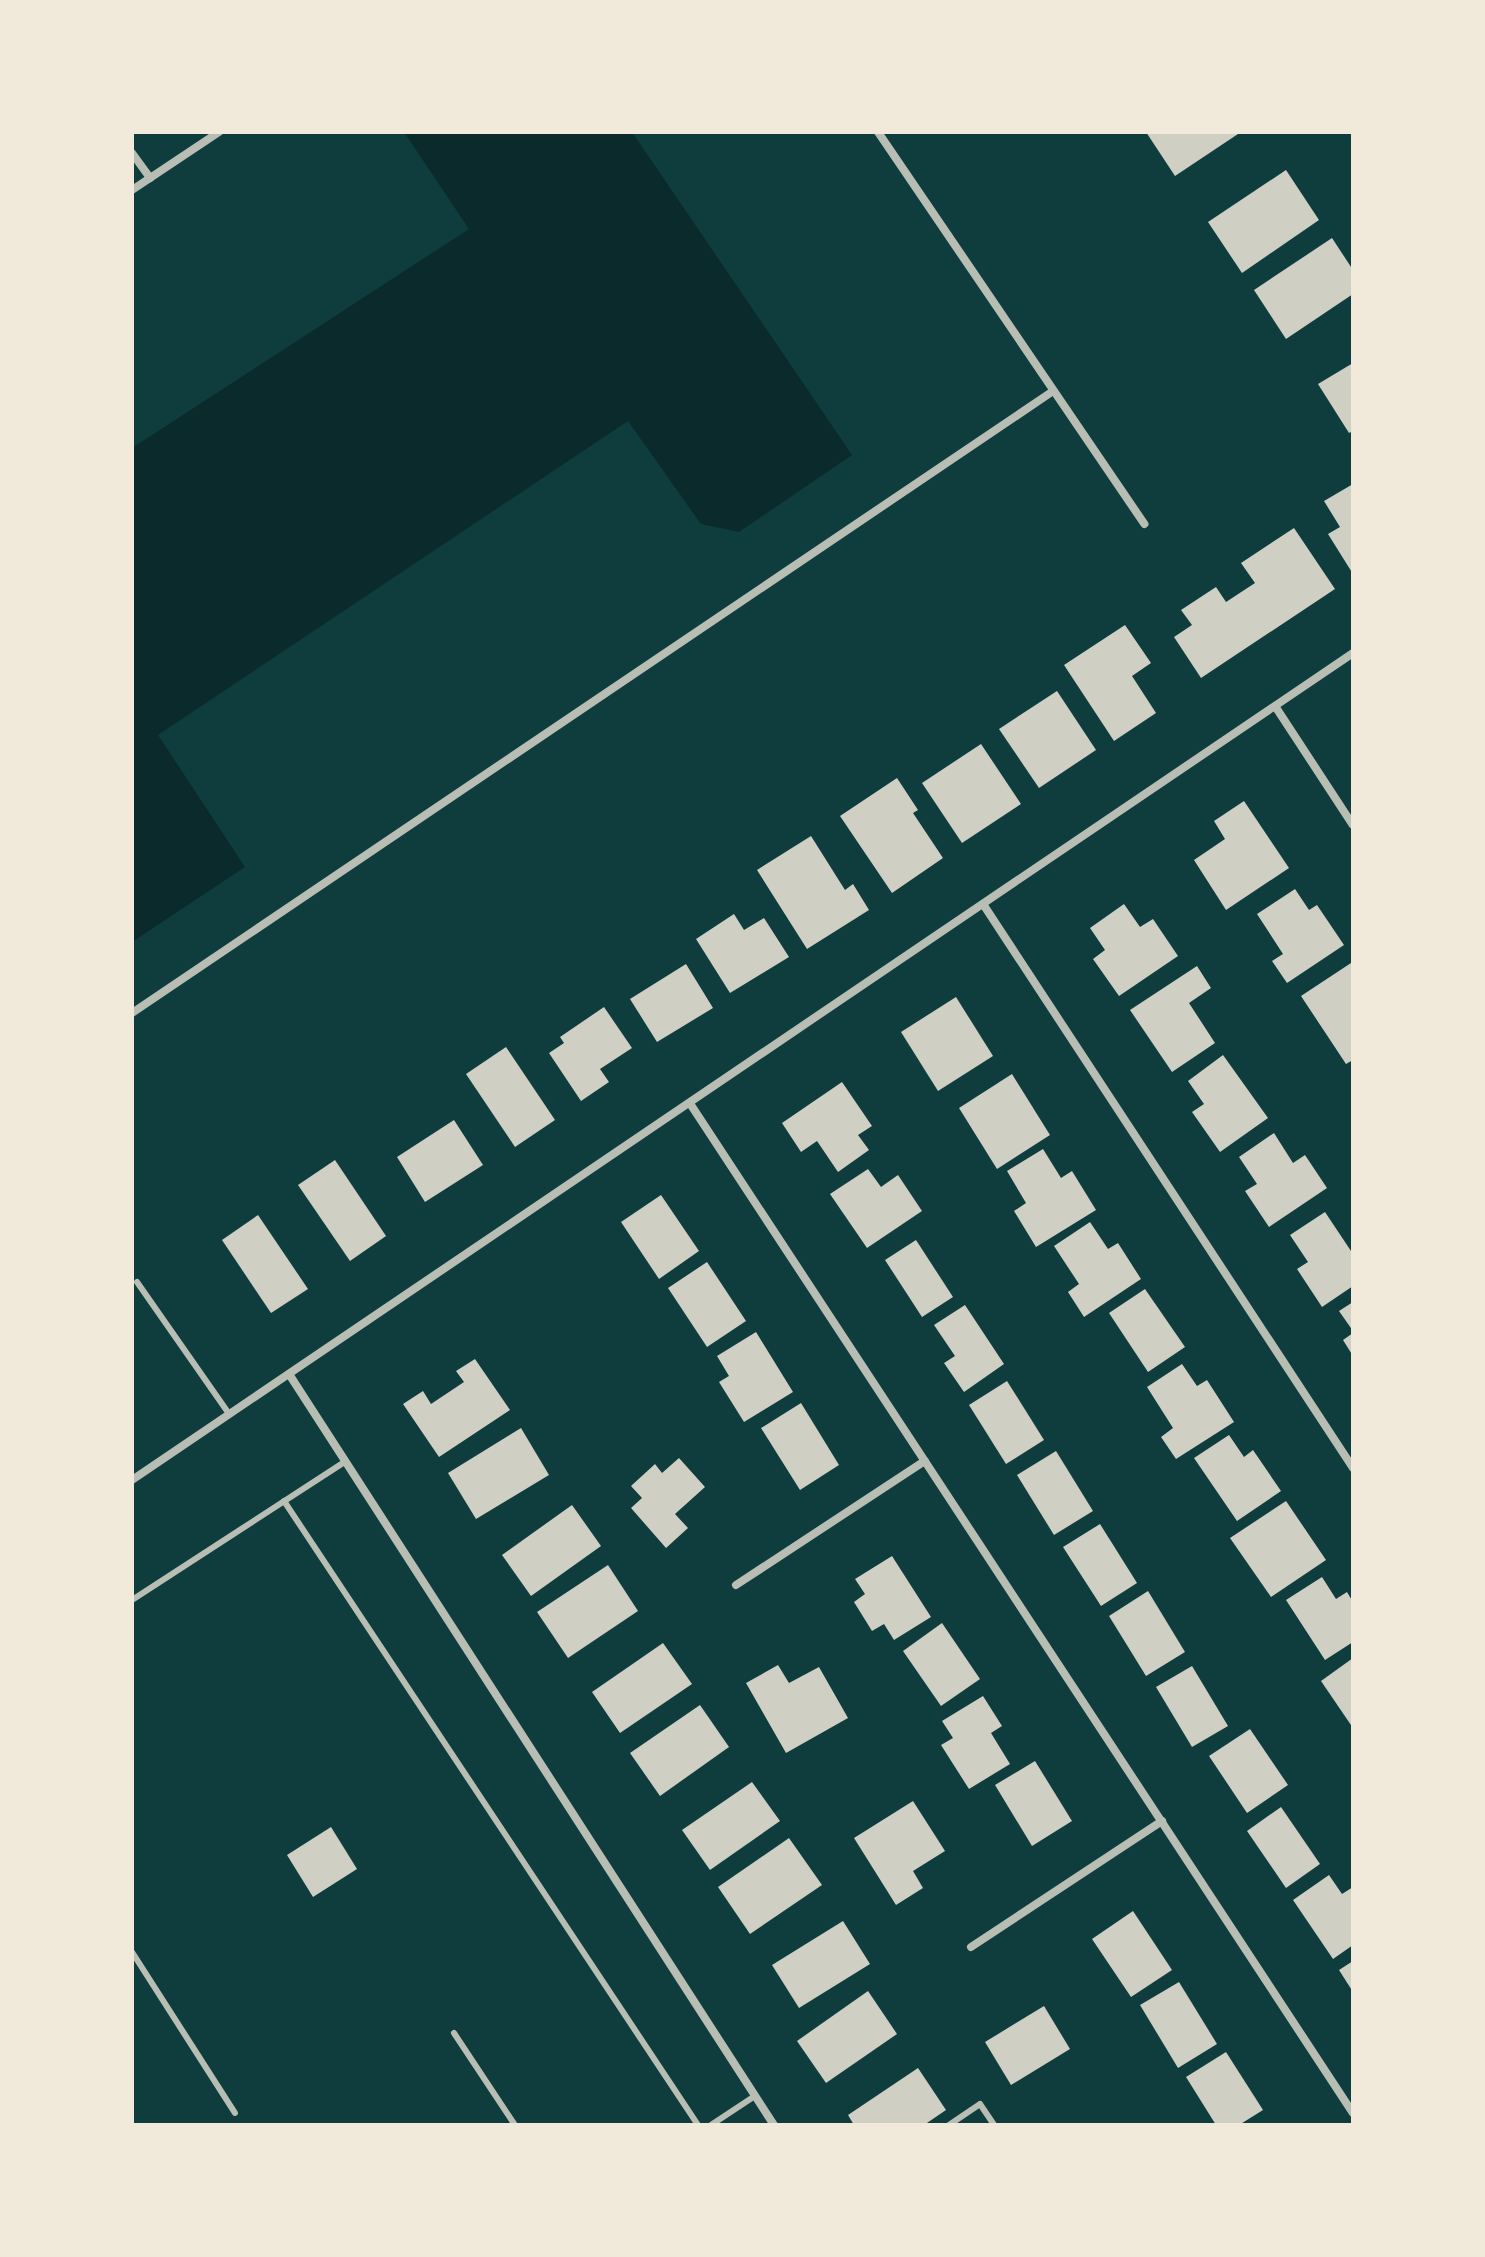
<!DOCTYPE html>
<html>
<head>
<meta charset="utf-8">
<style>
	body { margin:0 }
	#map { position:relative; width:1485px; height:2257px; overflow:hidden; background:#0f3d3e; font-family:"Public Sans",sans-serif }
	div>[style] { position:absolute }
	.water>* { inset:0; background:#0a2a2b }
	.building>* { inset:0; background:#cfcfc3 }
	.service>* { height:6px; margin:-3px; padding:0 3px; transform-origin:3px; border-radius:3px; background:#b8beb3 }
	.minor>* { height:8px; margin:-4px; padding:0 4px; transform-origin:4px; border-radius:4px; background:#b8beb3 }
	span { translate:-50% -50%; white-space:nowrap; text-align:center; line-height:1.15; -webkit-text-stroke:6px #f1e9da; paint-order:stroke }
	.frame { position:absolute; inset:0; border:134px solid #f1e9da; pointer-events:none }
</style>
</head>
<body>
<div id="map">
	<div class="water">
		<div style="clip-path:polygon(404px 132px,632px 132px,852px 455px,739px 532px,701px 524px,628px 421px,158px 735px,245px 867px,132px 942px,132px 448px,469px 229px)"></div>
	</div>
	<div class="building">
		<div style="clip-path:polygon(1146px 132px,1241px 132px,1175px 176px)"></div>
		<div style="clip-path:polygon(1286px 170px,1319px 220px,1242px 273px,1208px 222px)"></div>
		<div style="clip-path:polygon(1332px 238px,1353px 270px,1353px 294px,1286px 339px,1254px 290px)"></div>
		<div style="clip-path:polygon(1353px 363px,1353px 431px,1349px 433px,1318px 384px)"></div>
		<div style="clip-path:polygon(1353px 484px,1353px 574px,1328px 534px,1340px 527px,1324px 501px)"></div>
		<div style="clip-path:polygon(1294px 528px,1335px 589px,1201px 678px,1174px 637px,1192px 625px,1181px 610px,1216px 587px,1226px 602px,1255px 583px,1241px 563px)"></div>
		<div style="clip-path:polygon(1125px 625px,1151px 663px,1132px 676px,1156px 713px,1114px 741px,1064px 665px)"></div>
		<div style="clip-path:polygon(1057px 691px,1096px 750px,1039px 788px,999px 729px)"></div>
		<div style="clip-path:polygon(981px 744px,1021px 804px,962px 843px,922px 783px)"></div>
		<div style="clip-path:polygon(897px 778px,918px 810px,913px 813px,943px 858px,892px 893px,840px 816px)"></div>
		<div style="clip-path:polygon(1244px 801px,1289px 868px,1226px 910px,1194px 860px,1225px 839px,1214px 821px)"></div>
		<div style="clip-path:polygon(811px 836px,845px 890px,853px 884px,869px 910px,807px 949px,757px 870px)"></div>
		<div style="clip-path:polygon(1295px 889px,1309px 910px,1317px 905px,1344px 945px,1287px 983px,1272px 961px,1283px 954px,1257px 914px)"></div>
		<div style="clip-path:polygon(1124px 904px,1140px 927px,1153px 919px,1178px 956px,1119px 996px,1093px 959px,1105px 950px,1090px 928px)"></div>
		<div style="clip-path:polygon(734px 914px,744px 930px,764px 918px,789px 957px,730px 993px,696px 939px)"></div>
		<div style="clip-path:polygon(1351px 963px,1353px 1060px,1346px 1064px,1301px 996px)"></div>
		<div style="clip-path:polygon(686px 964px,713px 1008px,657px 1042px,630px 999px)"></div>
		<div style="clip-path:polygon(1197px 966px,1211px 988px,1189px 1003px,1215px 1043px,1172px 1072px,1130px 1010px)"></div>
		<div style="clip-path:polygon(956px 997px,993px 1056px,938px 1091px,901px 1032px)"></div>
		<div style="clip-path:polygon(604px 1007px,632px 1048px,600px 1069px,609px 1082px,581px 1101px,549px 1053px,564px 1043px,560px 1037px)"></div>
		<div style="clip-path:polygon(506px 1047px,555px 1120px,515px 1147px,466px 1074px)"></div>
		<div style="clip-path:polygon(1223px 1055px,1268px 1118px,1220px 1152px,1192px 1112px,1204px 1104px,1188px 1081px)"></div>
		<div style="clip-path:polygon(1012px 1074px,1050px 1135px,997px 1169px,959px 1108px)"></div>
		<div style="clip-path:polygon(842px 1082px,872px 1126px,858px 1135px,869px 1150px,838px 1172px,817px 1141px,801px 1152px,782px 1123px)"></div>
		<div style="clip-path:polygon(454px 1120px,483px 1165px,425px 1202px,397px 1157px)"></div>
		<div style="clip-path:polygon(1274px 1133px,1293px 1163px,1305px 1155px,1327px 1188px,1269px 1227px,1245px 1191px,1257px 1184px,1239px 1157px)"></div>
		<div style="clip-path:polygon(1043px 1149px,1061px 1178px,1072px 1171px,1096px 1210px,1036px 1247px,1014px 1211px,1026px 1203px,1007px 1171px)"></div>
		<div style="clip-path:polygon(335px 1160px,386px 1236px,350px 1261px,298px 1185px)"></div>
		<div style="clip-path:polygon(868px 1169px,881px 1187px,898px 1175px,922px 1211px,867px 1248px,830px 1194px)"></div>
		<div style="clip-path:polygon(661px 1195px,699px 1251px,659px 1279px,621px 1222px)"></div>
		<div style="clip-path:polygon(1325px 1212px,1353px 1254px,1353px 1286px,1322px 1307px,1297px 1269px,1308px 1262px,1290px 1235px)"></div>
		<div style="clip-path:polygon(258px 1215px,308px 1289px,271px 1313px,222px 1240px)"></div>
		<div style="clip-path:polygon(1090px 1222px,1108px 1249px,1118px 1243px,1141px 1279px,1084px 1317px,1068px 1292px,1079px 1284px,1054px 1246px)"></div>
		<div style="clip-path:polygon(916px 1240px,953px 1297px,922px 1317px,885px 1260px)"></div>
		<div style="clip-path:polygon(707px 1262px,746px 1321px,707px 1347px,668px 1288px)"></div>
		<div style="clip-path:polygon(1145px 1289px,1185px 1347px,1148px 1372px,1109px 1313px)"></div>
		<div style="clip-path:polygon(1353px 1302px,1353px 1331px,1339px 1311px)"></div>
		<div style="clip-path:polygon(965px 1305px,1004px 1364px,964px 1392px,944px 1363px,955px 1356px,934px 1325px)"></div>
		<div style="clip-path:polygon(756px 1332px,793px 1392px,744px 1422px,719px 1382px,729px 1376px,717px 1356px)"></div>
		<div style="clip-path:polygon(1353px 1333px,1353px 1356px,1343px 1340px)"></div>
		<div style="clip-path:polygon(475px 1359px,510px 1410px,439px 1457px,403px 1404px,423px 1391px,431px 1404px,464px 1382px,456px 1371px)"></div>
		<div style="clip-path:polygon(1182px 1364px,1197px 1386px,1207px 1380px,1234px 1422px,1176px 1459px,1161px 1437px,1173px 1428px,1147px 1387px)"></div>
		<div style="clip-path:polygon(1007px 1381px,1044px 1440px,1006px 1464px,969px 1405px)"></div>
		<div style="clip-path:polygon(801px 1403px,839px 1465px,800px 1490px,761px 1428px)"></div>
		<div style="clip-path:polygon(521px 1428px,549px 1475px,476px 1519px,448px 1473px)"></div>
		<div style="clip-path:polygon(1229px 1435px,1244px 1457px,1253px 1450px,1281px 1491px,1237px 1521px,1194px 1458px)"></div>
		<div style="clip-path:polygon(1056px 1451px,1093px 1511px,1054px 1535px,1017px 1475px)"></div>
		<div style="clip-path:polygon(679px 1458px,705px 1487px,675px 1514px,688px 1528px,666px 1548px,631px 1508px,642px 1498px,631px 1486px,655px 1464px,662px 1473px)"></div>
		<div style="clip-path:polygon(1286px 1501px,1326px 1560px,1271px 1597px,1230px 1538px)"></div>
		<div style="clip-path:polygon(572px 1505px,601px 1546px,531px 1596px,502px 1555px)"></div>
		<div style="clip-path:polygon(1100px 1524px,1137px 1583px,1101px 1606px,1063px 1547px)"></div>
		<div style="clip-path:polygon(892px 1556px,931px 1617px,894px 1640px,884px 1624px,872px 1631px,854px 1602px,865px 1594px,855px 1579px)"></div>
		<div style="clip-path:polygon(608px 1565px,638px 1611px,568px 1658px,537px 1612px)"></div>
		<div style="clip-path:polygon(1322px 1577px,1336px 1599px,1347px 1592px,1353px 1602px,1353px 1642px,1325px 1660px,1286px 1600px)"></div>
		<div style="clip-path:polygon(1148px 1591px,1185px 1652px,1146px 1676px,1109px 1616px)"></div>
		<div style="clip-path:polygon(942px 1623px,980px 1679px,941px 1706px,903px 1651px)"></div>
		<div style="clip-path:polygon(663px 1643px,692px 1684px,620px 1733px,592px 1692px)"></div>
		<div style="clip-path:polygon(1353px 1658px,1353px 1728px,1321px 1681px)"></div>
		<div style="clip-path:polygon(778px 1665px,789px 1683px,819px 1667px,848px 1718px,786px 1753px,746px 1683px)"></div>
		<div style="clip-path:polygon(1192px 1666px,1228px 1726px,1192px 1747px,1156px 1687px)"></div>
		<div style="clip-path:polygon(983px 1696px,1002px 1726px,991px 1733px,1010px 1764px,969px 1789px,941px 1745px,953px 1738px,942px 1721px)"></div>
		<div style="clip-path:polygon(700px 1705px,729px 1747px,660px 1796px,630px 1753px)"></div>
		<div style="clip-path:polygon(1250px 1729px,1288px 1785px,1247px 1813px,1209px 1756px)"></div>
		<div style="clip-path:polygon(1035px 1761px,1072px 1821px,1032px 1846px,995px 1785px)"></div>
		<div style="clip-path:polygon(752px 1782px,780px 1821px,710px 1870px,682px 1830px)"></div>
		<div style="clip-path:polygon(913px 1801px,945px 1851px,913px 1871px,923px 1888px,896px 1905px,854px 1838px)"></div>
		<div style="clip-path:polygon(1281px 1807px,1320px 1864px,1286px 1888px,1247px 1831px)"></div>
		<div style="clip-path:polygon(331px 1827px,357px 1869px,313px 1897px,287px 1855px)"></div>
		<div style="clip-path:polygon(789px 1838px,822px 1885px,750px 1934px,718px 1887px)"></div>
		<div style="clip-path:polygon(1329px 1875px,1342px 1894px,1353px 1887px,1353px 1945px,1333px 1959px,1293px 1900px)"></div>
		<div style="clip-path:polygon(1133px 1911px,1172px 1970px,1131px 1997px,1092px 1939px)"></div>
		<div style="clip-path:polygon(843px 1921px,870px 1964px,799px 2008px,772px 1965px)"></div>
		<div style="clip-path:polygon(1353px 1961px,1353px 1992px,1339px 1970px)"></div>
		<div style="clip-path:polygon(1179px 1982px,1217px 2044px,1178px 2068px,1140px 2005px)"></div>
		<div style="clip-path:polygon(868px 1991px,897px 2034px,826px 2083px,797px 2041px)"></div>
		<div style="clip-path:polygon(1044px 2006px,1070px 2049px,1011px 2085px,985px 2042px)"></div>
		<div style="clip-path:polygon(1226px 2052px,1263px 2110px,1239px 2125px,1216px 2125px,1186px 2077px)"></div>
		<div style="clip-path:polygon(918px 2068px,946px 2110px,924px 2125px,854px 2125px,848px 2115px)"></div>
	</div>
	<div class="service">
		<div style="left:137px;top:1282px;width:161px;rotate:55.1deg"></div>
		<div style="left:284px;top:1501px;width:749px;rotate:56.44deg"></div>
		<div style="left:132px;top:1600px;width:255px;rotate:-33deg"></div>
		<div style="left:132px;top:1952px;width:191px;rotate:57.4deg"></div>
		<div style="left:454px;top:2033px;width:110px;rotate:56.5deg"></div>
		<div style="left:711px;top:2125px;width:53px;rotate:-33.4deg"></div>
		<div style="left:949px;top:2125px;width:37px;rotate:-34deg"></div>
		<div style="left:980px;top:2104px;width:25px;rotate:56deg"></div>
	</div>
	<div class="minor">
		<div style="left:878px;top:132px;width:474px;rotate:55.8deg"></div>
		<div style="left:132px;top:153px;width:31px;rotate:54deg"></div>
		<div style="left:132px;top:190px;width:105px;rotate:-33.7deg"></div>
		<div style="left:1275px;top:706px;width:142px;rotate:56.8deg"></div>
		<div style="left:983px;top:904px;width:675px;rotate:56.73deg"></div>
		<div style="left:132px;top:1013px;width:1111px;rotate:-34.03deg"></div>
		<div style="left:691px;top:1105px;width:1206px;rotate:56.71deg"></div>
		<div style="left:289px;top:1374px;width:894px;rotate:57.15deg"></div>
		<div style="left:132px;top:1480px;width:1475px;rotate:-34.11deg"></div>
		<div style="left:736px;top:1585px;width:226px;rotate:-33.3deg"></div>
		<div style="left:971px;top:1947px;width:229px;rotate:-33.4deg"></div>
	</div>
	<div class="frame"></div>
</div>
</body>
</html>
